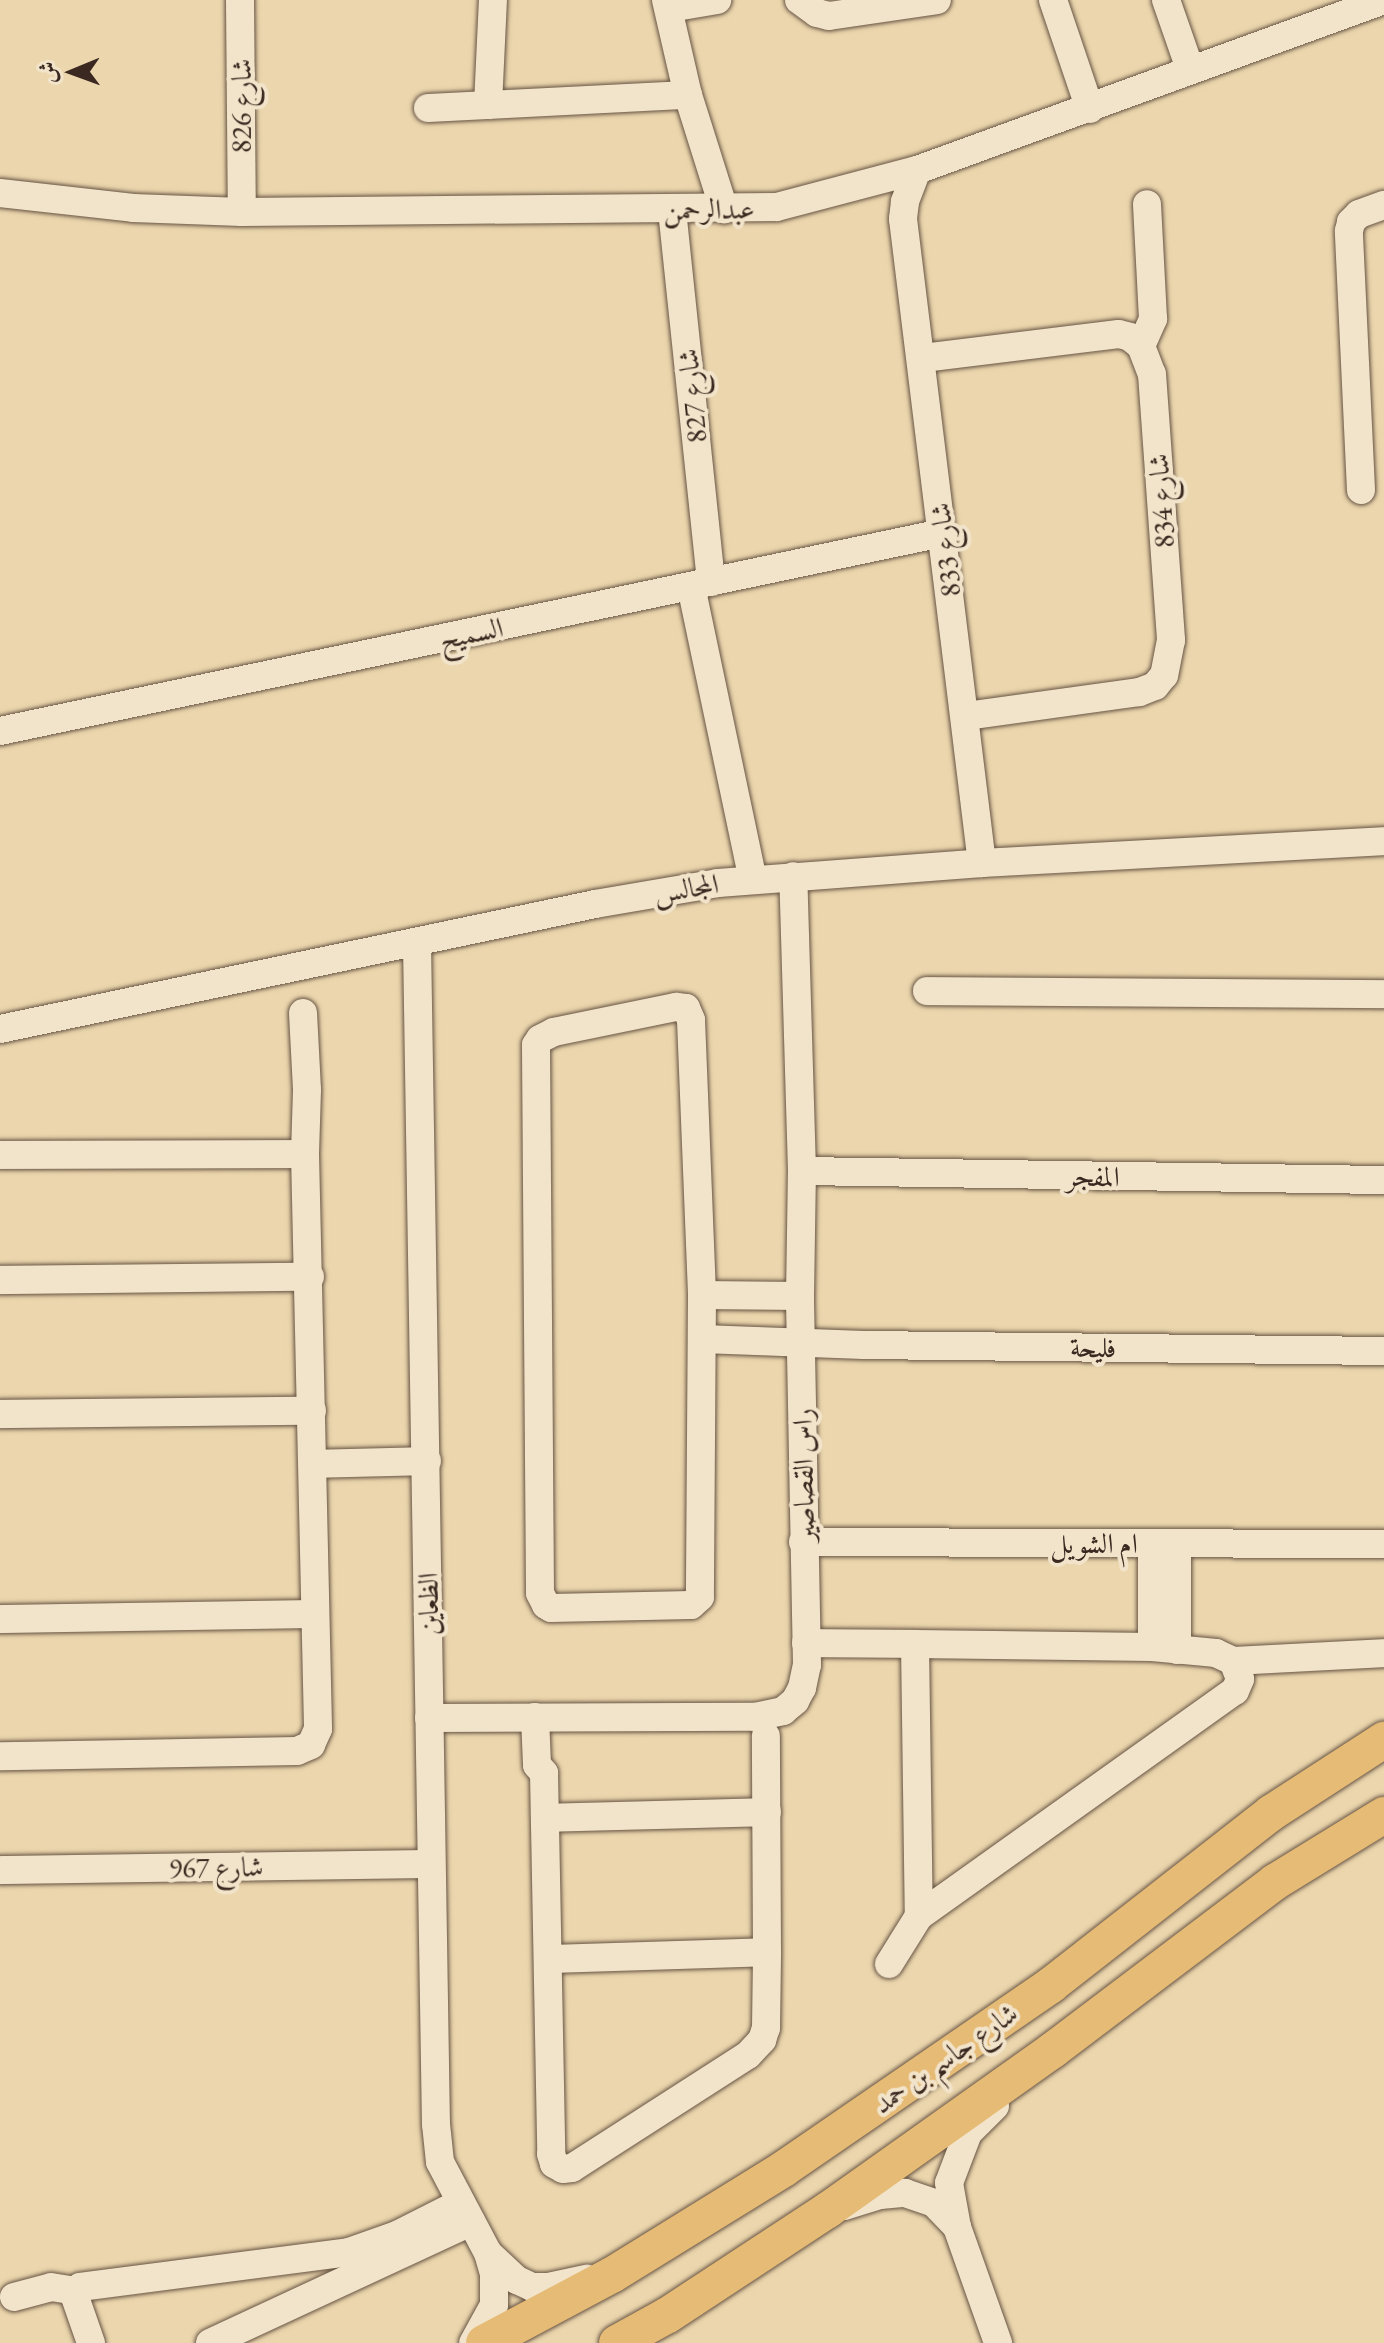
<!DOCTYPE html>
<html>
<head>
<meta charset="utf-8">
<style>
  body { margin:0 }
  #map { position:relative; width:1384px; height:2343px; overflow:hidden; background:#ebd6ad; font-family:"EB Garamond",Amiri,serif }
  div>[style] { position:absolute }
  .roads { filter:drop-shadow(0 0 2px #675444) drop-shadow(0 0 2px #675444) }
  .minor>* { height:28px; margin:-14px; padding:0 14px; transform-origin:14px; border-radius:14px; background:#f2e4ca }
  .major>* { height:36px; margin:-18px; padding:0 18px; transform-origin:18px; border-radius:18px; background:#e6bb76 }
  span { translate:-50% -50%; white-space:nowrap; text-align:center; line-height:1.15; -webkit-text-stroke:8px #f2e4ca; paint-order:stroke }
  .street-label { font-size:28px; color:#3b2921 }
  .north { position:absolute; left:32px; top:32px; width:80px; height:80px; -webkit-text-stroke:6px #f2e4ca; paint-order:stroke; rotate:269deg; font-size:22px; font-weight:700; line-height:32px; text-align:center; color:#3b2921 }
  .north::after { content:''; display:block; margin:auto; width:28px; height:36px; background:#3b2921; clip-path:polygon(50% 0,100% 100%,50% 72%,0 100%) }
</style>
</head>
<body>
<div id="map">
  <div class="roads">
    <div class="minor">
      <div style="left:240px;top:0;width:212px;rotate:89.5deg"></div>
      <div style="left:666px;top:0;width:98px;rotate:77deg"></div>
      <div style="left:688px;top:95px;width:120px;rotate:72.5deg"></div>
      <div style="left:799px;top:0;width:22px;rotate:36deg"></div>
      <div style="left:817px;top:13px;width:12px;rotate:14deg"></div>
      <div style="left:829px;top:16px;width:109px;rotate:-8.4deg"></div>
      <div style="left:1053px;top:0;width:115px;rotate:71.3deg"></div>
      <div style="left:1166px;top:0;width:73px;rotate:70.8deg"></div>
      <div style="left:670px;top:8px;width:48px;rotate:-9.7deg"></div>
      <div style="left:488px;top:105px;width:105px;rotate:-87.3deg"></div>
      <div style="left:428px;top:108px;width:260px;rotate:-2.9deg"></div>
      <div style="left:917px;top:170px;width:34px;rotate:111deg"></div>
      <div style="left:905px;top:202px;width:17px;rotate:97deg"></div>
      <div style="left:903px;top:219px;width:649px;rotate:83.01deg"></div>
      <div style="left:0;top:193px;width:134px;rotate:6.4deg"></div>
      <div style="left:133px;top:208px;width:109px;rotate:2.1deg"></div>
      <div style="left:242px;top:212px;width:535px;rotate:-0.54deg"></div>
      <div style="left:777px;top:207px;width:145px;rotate:-14.8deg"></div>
      <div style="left:917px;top:170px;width:496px;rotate:-20deg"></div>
      <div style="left:672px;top:210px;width:374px;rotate:84deg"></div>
      <div style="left:1141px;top:346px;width:30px;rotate:-66deg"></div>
      <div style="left:1153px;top:319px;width:115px;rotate:-93deg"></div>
      <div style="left:923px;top:358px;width:197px;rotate:-7deg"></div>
      <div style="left:1119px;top:334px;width:11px;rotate:15deg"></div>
      <div style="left:1130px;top:337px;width:14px;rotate:39deg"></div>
      <div style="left:1141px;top:346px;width:30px;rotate:69deg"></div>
      <div style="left:1152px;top:374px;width:267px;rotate:85.9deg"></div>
      <div style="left:1171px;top:640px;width:36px;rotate:101deg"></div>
      <div style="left:1164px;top:675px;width:14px;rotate:129deg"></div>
      <div style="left:1155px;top:686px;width:17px;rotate:159deg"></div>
      <div style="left:1139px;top:692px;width:176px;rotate:172.1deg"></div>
      <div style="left:1361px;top:490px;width:259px;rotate:-92.7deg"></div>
      <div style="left:1349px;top:231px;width:9px;rotate:-77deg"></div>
      <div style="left:1351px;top:222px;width:11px;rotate:-45deg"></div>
      <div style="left:1359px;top:214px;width:27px;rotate:-20deg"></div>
      <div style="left:691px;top:586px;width:299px;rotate:78.1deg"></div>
      <div style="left:0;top:731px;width:963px;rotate:-11.87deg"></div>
      <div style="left:417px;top:943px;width:1181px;rotate:89.08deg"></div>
      <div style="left:436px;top:2124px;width:38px;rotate:84deg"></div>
      <div style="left:440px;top:2162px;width:103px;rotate:62.2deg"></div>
      <div style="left:488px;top:2253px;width:22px;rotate:74deg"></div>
      <div style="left:494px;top:2274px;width:31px;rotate:90deg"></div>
      <div style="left:494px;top:2305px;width:43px;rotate:118.9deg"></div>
      <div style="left:927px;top:991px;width:457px;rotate:0.4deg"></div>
      <div style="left:676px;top:1007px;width:10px;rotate:6deg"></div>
      <div style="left:686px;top:1008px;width:13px;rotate:67deg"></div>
      <div style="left:691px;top:1020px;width:275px;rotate:87.7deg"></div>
      <div style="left:702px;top:1295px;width:302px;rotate:90.4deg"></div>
      <div style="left:700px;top:1597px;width:12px;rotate:138deg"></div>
      <div style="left:691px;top:1605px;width:140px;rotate:178.8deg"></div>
      <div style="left:551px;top:1608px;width:6px;rotate:-149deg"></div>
      <div style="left:546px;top:1605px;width:13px;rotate:-117deg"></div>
      <div style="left:540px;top:1593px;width:548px;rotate:-90.42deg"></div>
      <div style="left:536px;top:1045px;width:7px;rotate:-56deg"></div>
      <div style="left:540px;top:1039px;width:16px;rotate:-27deg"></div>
      <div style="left:554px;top:1032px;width:125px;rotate:-11.6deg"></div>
      <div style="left:303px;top:1013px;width:77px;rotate:87deg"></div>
      <div style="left:307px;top:1090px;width:64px;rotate:91.8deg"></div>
      <div style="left:0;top:1029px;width:608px;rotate:-11.86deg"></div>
      <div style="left:595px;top:904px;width:125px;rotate:-9.7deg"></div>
      <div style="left:718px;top:883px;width:265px;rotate:-4.3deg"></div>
      <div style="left:982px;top:863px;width:403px;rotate:-3.1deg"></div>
      <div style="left:0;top:1155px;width:305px;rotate:-0.2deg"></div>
      <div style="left:305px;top:1154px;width:575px;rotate:88.7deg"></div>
      <div style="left:318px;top:1729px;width:17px;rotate:114deg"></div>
      <div style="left:311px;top:1745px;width:15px;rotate:157deg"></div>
      <div style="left:297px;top:1751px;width:297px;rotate:179deg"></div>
      <div style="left:802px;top:1171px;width:582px;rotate:0.89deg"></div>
      <div style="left:0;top:1280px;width:310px;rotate:-0.6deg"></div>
      <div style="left:702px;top:1295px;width:98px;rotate:0.6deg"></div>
      <div style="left:702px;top:1339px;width:162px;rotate:2.1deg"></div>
      <div style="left:864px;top:1345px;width:520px;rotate:0.66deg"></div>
      <div style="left:0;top:1414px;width:312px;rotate:-0.6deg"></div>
      <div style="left:313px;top:1464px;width:114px;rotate:-1.5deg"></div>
      <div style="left:803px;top:1542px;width:581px;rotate:0.2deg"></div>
      <div style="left:1152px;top:1544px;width:103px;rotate:90deg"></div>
      <div style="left:0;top:1619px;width:314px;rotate:-0.9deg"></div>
      <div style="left:806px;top:1643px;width:109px;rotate:0.5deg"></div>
      <div style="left:1177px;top:1650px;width:106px;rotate:-90deg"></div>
      <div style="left:1233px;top:1661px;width:151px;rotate:-3deg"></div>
      <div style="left:535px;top:1717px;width:48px;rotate:87.6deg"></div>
      <div style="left:537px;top:1765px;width:11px;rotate:49deg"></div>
      <div style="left:544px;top:1773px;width:381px;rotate:88.9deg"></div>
      <div style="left:551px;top:2154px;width:10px;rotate:73deg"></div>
      <div style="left:554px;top:2164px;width:10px;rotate:29deg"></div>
      <div style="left:563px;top:2169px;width:9px;rotate:-6deg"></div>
      <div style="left:572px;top:2168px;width:209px;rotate:-32.7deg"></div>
      <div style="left:748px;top:2055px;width:21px;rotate:-47deg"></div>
      <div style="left:762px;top:2040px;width:13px;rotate:-72deg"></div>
      <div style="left:766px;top:2028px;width:76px;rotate:-89.2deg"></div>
      <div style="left:767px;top:1952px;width:216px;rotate:-90.3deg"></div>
      <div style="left:429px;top:1718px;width:326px;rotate:-0.2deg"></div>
      <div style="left:755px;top:1717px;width:29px;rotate:-12deg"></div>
      <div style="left:783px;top:1711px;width:16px;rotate:-40deg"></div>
      <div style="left:795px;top:1701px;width:15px;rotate:-62deg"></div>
      <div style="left:802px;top:1688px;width:24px;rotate:-78deg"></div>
      <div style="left:807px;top:1665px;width:369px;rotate:-91.1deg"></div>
      <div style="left:800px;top:1296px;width:125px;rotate:-89.1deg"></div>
      <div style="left:802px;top:1171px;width:295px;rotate:-91.7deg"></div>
      <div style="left:545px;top:1818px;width:222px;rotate:-1.5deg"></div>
      <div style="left:0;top:1870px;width:431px;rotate:-0.8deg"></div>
      <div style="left:549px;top:1959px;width:218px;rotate:-1.8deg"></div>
      <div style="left:889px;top:1964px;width:57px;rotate:-58deg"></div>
      <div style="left:919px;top:1916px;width:388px;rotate:-35.5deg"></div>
      <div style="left:1235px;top:1691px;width:13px;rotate:-67deg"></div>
      <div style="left:1240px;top:1679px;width:19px;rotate:-111deg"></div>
      <div style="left:1233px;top:1661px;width:19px;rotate:-155deg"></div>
      <div style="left:1216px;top:1653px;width:64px;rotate:-174.6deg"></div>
      <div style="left:1152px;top:1647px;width:237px;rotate:-179.3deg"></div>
      <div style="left:915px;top:1644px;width:272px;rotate:89.2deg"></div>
      <div style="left:995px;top:2106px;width:38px;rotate:135deg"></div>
      <div style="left:968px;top:2133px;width:53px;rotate:110.8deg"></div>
      <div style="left:949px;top:2183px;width:45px;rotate:79.7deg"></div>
      <div style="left:957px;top:2227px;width:123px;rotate:70.5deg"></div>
      <div style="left:844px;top:2206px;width:38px;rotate:-17deg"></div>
      <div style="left:880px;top:2195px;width:25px;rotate:-5deg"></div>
      <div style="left:905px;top:2193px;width:31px;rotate:19deg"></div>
      <div style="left:934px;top:2203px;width:33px;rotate:46deg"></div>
      <div style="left:489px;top:2254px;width:38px;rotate:43deg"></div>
      <div style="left:517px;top:2280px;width:17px;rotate:25deg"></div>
      <div style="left:532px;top:2287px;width:16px"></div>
      <div style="left:548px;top:2287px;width:40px;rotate:-12deg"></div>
      <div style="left:14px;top:2297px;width:38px;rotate:-15deg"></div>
      <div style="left:51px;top:2287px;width:24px;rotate:9deg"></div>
      <div style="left:91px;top:2343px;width:49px;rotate:-109.2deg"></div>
      <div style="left:75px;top:2297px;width:11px;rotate:-63deg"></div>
      <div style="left:80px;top:2287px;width:271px;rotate:-7.4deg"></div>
      <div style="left:349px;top:2252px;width:51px;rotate:-19.5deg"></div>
      <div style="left:397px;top:2235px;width:71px;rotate:-26.9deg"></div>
      <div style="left:210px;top:2343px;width:288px;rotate:-24.9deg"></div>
    </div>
    <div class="major">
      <div style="left:484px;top:2343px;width:145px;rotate:-28deg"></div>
      <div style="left:612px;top:2275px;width:203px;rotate:-31.7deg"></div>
      <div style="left:785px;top:2168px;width:323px;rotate:-34.5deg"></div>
      <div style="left:1051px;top:1985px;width:279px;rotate:-38deg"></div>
      <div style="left:1271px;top:1813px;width:135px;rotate:-32.9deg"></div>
      <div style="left:617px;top:2343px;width:58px;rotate:-28.8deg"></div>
      <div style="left:668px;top:2315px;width:191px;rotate:-33.3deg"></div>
      <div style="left:828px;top:2210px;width:276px;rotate:-35.4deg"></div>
      <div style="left:1053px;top:2050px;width:278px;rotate:-37.1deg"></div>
      <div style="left:1275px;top:1882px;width:128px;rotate:-31.6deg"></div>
    </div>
  </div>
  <div class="street-label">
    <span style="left:241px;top:106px;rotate:-90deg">شارع 826</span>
    <span style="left:709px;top:209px;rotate:-1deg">عبدالرحمن</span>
    <span style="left:692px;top:396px;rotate:-96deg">شارع 827</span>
    <span style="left:1161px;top:501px;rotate:-94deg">شارع 834</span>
    <span style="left:945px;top:550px;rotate:-97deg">شارع 833</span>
    <span style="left:471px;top:633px;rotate:-12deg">السميح</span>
    <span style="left:686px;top:888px;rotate:-9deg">المجالس</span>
    <span style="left:1093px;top:1176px;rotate:1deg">المفجر</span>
    <span style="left:1093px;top:1347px;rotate:1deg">فليحة</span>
    <span style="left:803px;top:1475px;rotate:-91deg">راس القصاصير</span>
    <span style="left:1094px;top:1543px">ام الشويل</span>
    <span style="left:428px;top:1604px;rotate:-91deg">الظعاين</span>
    <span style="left:216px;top:1867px;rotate:-1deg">شارع 967</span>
    <span style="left:945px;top:2058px;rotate:-35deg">شارع جاسم بن حمد</span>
  </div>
  <div class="north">ش</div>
</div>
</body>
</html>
